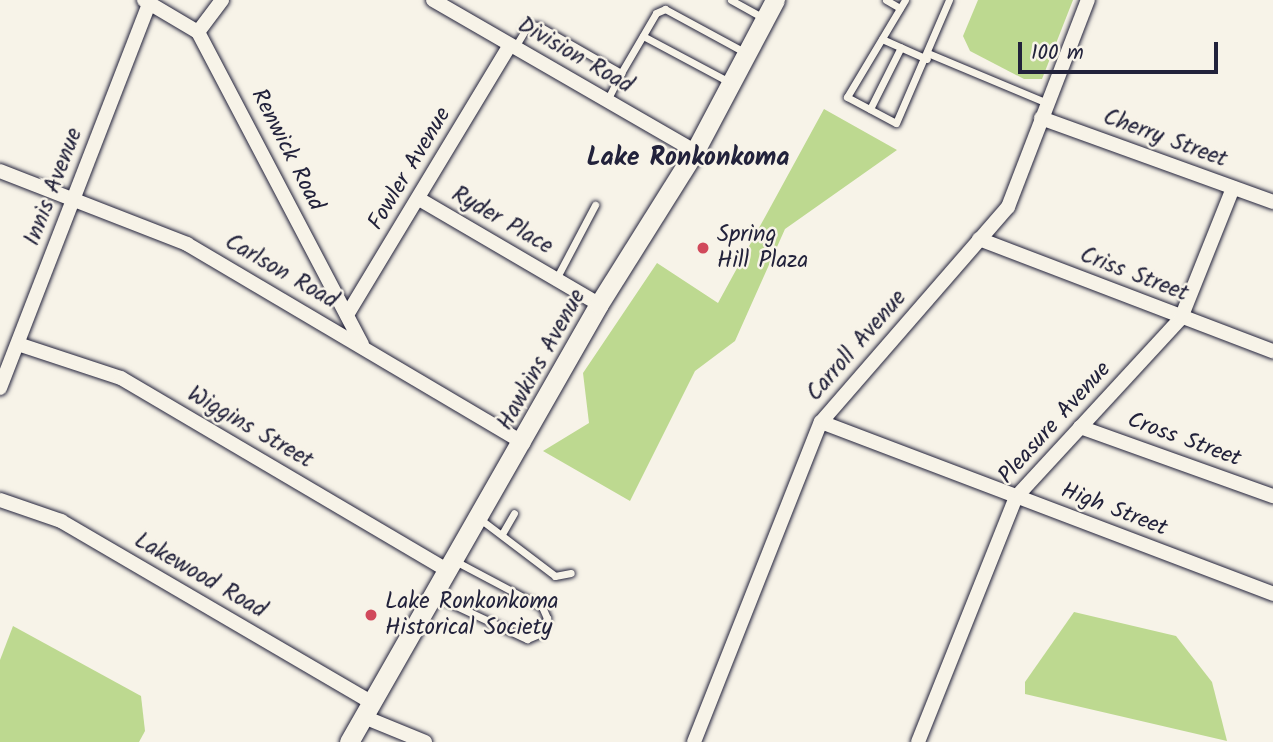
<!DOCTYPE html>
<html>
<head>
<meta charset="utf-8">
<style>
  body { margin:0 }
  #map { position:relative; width:1273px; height:742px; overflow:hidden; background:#f7f3e8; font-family:Kalam,sans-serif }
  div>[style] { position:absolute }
  .green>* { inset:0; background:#bdd990 }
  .roads { filter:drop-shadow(0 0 2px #22223b) drop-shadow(0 0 2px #22223b) }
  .lane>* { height:7px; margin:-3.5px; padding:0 3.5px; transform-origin:3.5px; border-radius:3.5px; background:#f7f3e8 }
  .street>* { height:14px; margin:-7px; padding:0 7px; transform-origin:7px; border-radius:7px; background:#f7f3e8 }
  .secondary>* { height:19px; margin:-9.5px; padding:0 9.5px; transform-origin:9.5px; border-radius:9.5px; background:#f7f3e8 }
  .dots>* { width:19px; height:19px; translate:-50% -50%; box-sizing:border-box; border:4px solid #f7f3e8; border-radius:50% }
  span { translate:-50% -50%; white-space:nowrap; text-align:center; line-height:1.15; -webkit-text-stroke:5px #f7f3e8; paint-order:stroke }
  .street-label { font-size:23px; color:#22223b }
  .poi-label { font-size:23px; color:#22223b }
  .left { translate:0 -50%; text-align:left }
  .quarter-label { font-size:26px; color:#22223b; font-weight:700 }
  .scale { position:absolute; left:1018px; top:42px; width:200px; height:32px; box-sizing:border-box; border:4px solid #22223b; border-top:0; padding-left:9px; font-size:21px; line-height:24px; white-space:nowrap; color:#22223b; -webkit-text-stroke:5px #f7f3e8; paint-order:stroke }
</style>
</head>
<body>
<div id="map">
  <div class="green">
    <div style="clip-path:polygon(978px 0,1073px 0,1042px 79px,1024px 79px,970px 51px,963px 36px)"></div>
    <div style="clip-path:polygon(824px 109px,897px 150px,785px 229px,735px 341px,695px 371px,630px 501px,543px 451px,589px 423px,583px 373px,657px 263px,718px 303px)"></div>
    <div style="clip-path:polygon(1074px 612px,1176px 636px,1212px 682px,1227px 741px,1025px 694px,1025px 682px)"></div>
    <div style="clip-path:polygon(13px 626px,141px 696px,145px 731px,139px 742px,0 742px,0 660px)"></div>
  </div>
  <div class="roads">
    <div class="lane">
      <div style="left:731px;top:0;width:38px;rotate:29deg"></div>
      <div style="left:886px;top:0;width:16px;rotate:30deg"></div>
      <div style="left:905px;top:0;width:113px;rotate:120.9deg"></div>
      <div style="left:847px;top:97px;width:55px;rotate:28deg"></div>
      <div style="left:896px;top:123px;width:134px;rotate:-66.7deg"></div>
      <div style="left:643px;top:36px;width:98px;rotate:28.1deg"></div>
      <div style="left:882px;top:39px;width:49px;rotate:24deg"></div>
      <div style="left:515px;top:47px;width:26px;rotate:-59deg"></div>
      <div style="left:528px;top:25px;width:11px;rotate:5deg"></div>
      <div style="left:539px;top:26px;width:95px;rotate:29.8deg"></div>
      <div style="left:621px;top:73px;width:30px;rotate:117deg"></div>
      <div style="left:930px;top:54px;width:127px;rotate:22.7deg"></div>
      <div style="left:621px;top:73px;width:69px;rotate:-59.7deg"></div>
      <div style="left:656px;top:13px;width:10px;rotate:-24deg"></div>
      <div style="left:665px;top:9px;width:92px;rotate:28.5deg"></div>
      <div style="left:870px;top:109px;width:69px;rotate:-63.4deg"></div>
      <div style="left:556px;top:279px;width:84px;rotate:-62.2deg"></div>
      <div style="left:480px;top:519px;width:94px;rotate:37.2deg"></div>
      <div style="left:555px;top:576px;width:16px;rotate:-11deg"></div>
      <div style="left:502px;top:534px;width:24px;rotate:-60deg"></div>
      <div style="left:435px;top:596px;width:102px;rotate:25.1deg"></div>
      <div style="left:527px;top:639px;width:13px;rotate:-23deg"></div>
      <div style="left:539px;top:634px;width:18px;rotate:-63deg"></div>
      <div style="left:547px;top:618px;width:12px;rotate:-114deg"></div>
      <div style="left:542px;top:607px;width:98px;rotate:-152.1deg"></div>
    </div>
    <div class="street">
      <div style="left:144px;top:0;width:63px;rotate:30.7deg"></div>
      <div style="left:198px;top:32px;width:353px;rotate:62.3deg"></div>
      <div style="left:433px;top:0;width:302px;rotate:30deg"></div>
      <div style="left:198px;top:32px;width:40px;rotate:-53deg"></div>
      <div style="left:1041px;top:118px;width:247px;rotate:19.9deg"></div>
      <div style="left:0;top:171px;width:201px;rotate:21.3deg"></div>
      <div style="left:187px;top:244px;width:391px;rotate:30.6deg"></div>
      <div style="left:419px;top:199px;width:208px;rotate:30.3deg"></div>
      <div style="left:979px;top:239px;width:315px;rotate:20.9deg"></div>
      <div style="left:347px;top:315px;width:315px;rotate:-58.9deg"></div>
      <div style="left:18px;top:344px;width:108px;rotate:18.3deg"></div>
      <div style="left:121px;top:378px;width:381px;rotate:30.5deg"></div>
      <div style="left:0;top:388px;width:413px;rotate:-68.8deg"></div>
      <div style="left:821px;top:422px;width:484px;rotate:20.8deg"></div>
      <div style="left:1080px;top:427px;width:205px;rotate:19.7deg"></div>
      <div style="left:0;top:500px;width:65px;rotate:19deg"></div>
      <div style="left:61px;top:521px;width:361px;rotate:30.3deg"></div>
      <div style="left:364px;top:717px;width:66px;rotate:22.3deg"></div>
      <div style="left:694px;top:742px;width:344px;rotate:-68.4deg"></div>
      <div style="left:821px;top:422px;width:285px;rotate:-49deg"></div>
      <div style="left:1008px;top:207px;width:222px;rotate:-68.9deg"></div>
      <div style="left:918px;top:742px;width:264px;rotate:-68.2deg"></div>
      <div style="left:1016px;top:497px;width:243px;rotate:-47.3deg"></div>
      <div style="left:1181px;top:318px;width:140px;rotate:-68.2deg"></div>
    </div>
    <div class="secondary">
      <div style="left:349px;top:742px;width:504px;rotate:-60.28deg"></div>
      <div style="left:599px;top:304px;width:181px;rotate:-57.9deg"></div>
      <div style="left:695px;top:151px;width:171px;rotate:-62.1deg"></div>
    </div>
  </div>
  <div class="dots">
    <div style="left:703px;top:248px;background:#d1495b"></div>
    <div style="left:371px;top:615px;background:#d1495b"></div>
  </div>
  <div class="street-label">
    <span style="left:575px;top:56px;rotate:30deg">Division Road</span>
    <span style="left:1165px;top:139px;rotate:20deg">Cherry Street</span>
    <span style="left:287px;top:150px;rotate:63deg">Renwick Road</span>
    <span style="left:410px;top:169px;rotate:-59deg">Fowler Avenue</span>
    <span style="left:54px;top:187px;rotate:-69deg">Innis Avenue</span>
    <span style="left:502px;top:221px;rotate:30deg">Ryder Place</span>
    <span style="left:281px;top:272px;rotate:30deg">Carlson Road</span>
    <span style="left:1134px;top:275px;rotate:21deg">Criss Street</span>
    <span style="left:857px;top:346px;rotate:-49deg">Carroll Avenue</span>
    <span style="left:542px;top:360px;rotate:-61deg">Hawkins Avenue</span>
    <span style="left:1055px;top:423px;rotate:-48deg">Pleasure Avenue</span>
    <span style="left:250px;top:428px;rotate:30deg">Wiggins Street</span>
    <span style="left:1184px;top:440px;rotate:20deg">Cross Street</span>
    <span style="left:1114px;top:510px;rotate:21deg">High Street</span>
    <span style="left:200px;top:576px;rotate:30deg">Lakewood Road</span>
  </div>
  <div class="poi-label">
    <span class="left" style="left:717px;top:248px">Spring<br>Hill Plaza</span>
    <span class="left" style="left:385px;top:615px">Lake Ronkonkoma<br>Historical Society</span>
  </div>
  <div class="quarter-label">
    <span style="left:688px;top:159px">Lake Ronkonkoma</span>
  </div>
  <div class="scale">100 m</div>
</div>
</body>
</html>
